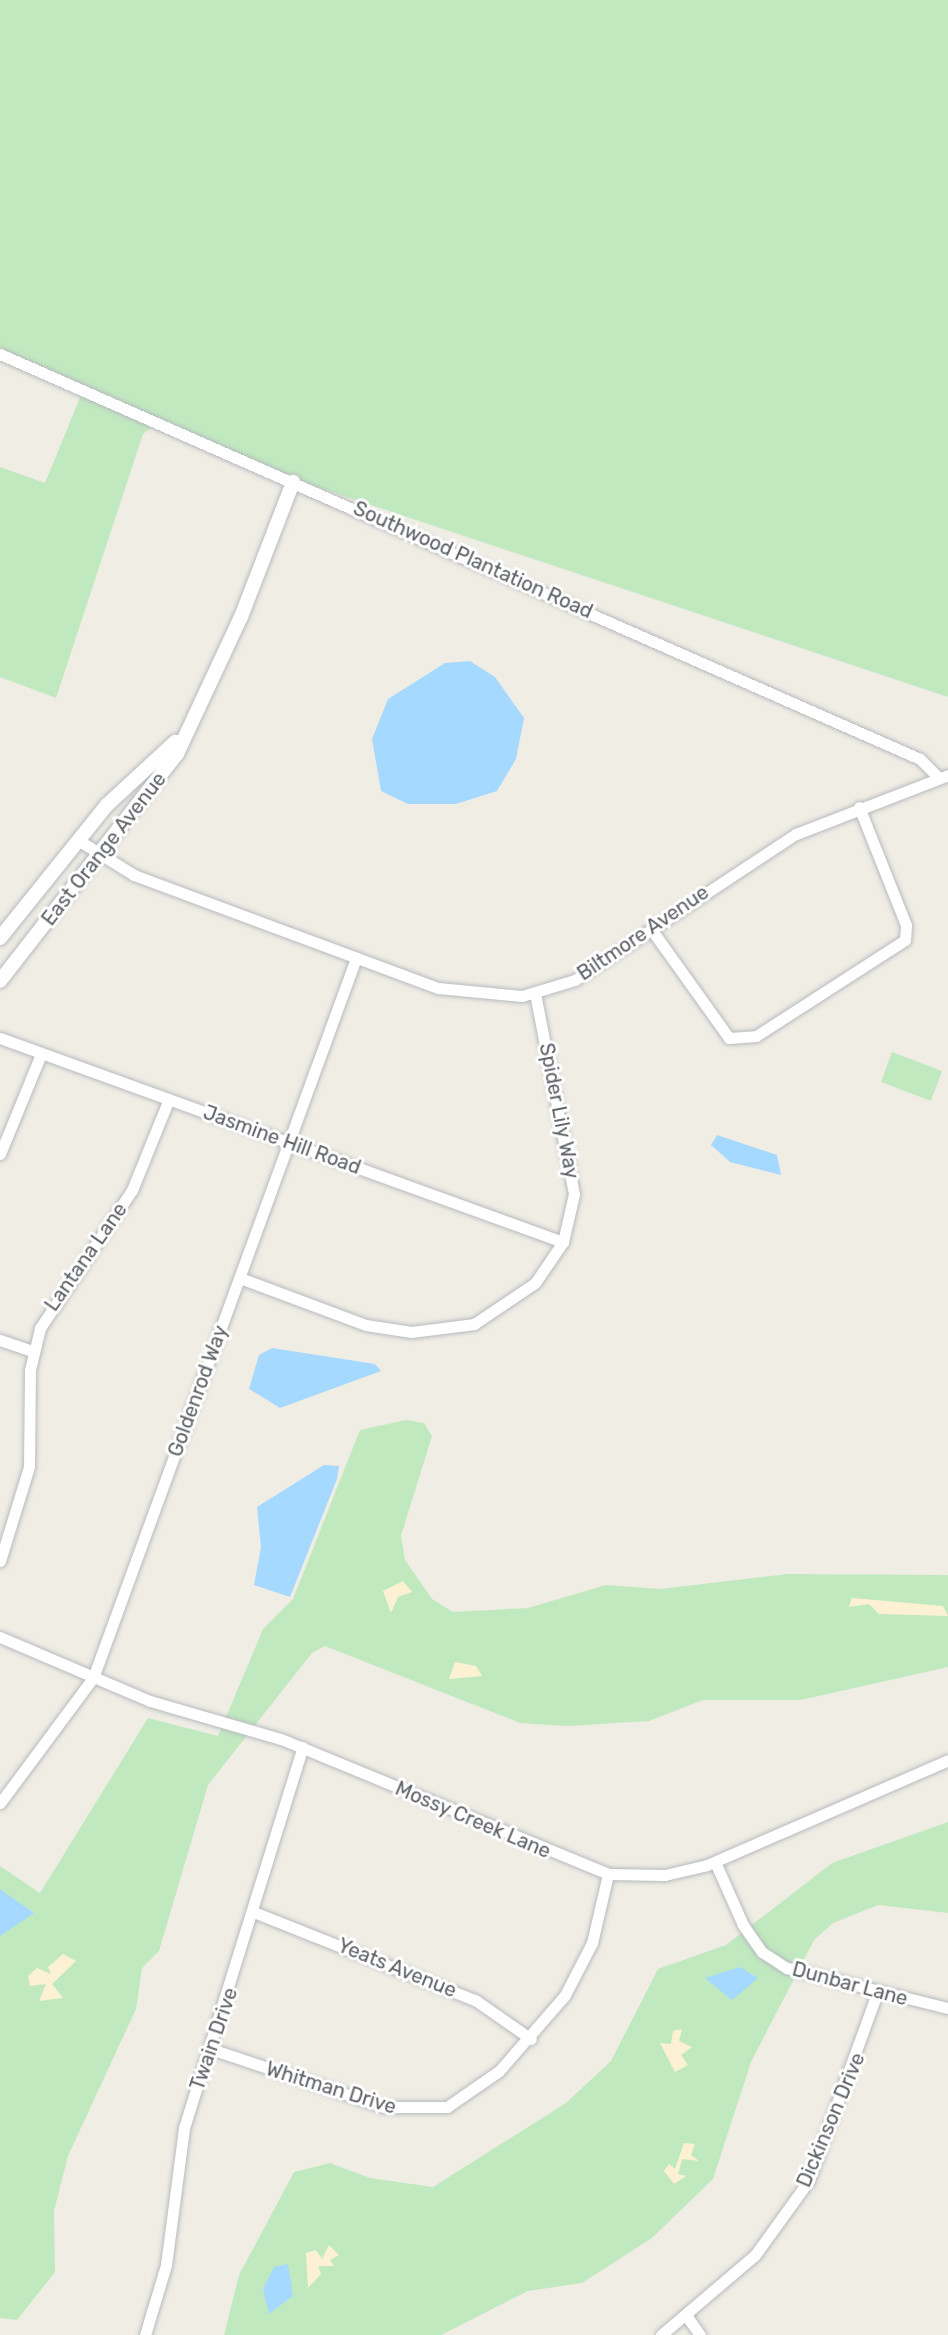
<!DOCTYPE html>
<html>
<head>
<meta charset="utf-8">
<style>
  body { margin:0 }
  #map { position:relative; width:948px; height:2335px; overflow:hidden; background:#f0ede5; font-family:Rubik,sans-serif }
  div>[style] { position:absolute }
  .green>* { inset:0; background:#c1e9c0 }
  .sand>* { inset:0; background:#fcf2d3 }
  .water>* { inset:0; background:#a6d9ff }
  .roads { filter:drop-shadow(0 0 2px #b7bbbf) drop-shadow(0 0 2px #b7bbbf) }
  .street>* { height:11px; margin:-5.5px; padding:0 5.5px; transform-origin:5.5px; border-radius:5.5px; background:#fff }
  .secondary>* { height:14px; margin:-7px; padding:0 7px; transform-origin:7px; border-radius:7px; background:#fff }
  span { translate:-50% -50%; white-space:nowrap; text-align:center; line-height:1.15; -webkit-text-stroke:6px #fff; paint-order:stroke }
  .street-label { font-size:20px; color:#5d6166 }
</style>
</head>
<body>
<div id="map">
  <div class="green">
    <div style="clip-path:polygon(0 0,948px 0,948px 697px,308px 484px,0 349px)"></div>
    <div style="clip-path:polygon(81px 395px,153px 426px,143px 434px,56px 698px,0 677px,0 467px,45px 483px)"></div>
    <div style="clip-path:polygon(892px 1052px,942px 1071px,931px 1101px,881px 1082px)"></div>
    <div style="clip-path:polygon(406px 1420px,424px 1423px,432px 1436px,401px 1536px,405px 1560px,432px 1599px,453px 1612px,528px 1608px,606px 1585px,660px 1589px,788px 1574px,948px 1575px,948px 1667px,801px 1700px,703px 1700px,649px 1721px,568px 1726px,520px 1723px,325px 1646px,312px 1653px,208px 1785px,159px 1951px,142px 1968px,136px 2009px,68px 2156px,54px 2211px,55px 2272px,17px 2320px,0 2318px,0 1866px,40px 1893px,148px 1718px,218px 1736px,263px 1629px,293px 1599px,360px 1430px)"></div>
    <div style="clip-path:polygon(948px 1822px,948px 1913px,878px 1905px,833px 1923px,814px 1940px,751px 2062px,713px 2179px,652px 2238px,582px 2283px,528px 2291px,441px 2335px,224px 2335px,239px 2275px,294px 2172px,330px 2163px,370px 2178px,433px 2187px,566px 2103px,611px 2061px,658px 1969px,726px 1945px,832px 1863px)"></div>
  </div>
  <div class="sand">
    <div style="clip-path:polygon(403px 1581px,412px 1592px,398px 1597px,391px 1613px,383px 1591px)"></div>
    <div style="clip-path:polygon(852px 1598px,943px 1606px,948px 1616px,879px 1614px,869px 1604px,849px 1607px)"></div>
    <div style="clip-path:polygon(455px 1662px,476px 1666px,482px 1676px,449px 1679px)"></div>
    <div style="clip-path:polygon(63px 1954px,76px 1961px,52px 1984px,63px 1998px,39px 2001px,46px 1984px,30px 1986px,28px 1976px,37px 1968px,51px 1974px,48px 1967px)"></div>
    <div style="clip-path:polygon(682px 2029px,679px 2041px,692px 2047px,681px 2055px,688px 2065px,675px 2072px,660px 2043px,671px 2044px,673px 2031px)"></div>
    <div style="clip-path:polygon(684px 2143px,695px 2144px,691px 2155px,699px 2161px,682px 2159px,678px 2174px,686px 2176px,674px 2184px,664px 2171px,669px 2164px,675px 2169px)"></div>
    <div style="clip-path:polygon(329px 2245px,339px 2255px,330px 2260px,334px 2266px,318px 2266px,321px 2274px,308px 2288px,306px 2253px,316px 2250px,322px 2259px)"></div>
  </div>
  <div class="water">
    <div style="clip-path:polygon(470px 661px,495px 677px,524px 718px,516px 759px,497px 791px,456px 804px,408px 804px,381px 791px,372px 739px,388px 699px,445px 663px)"></div>
    <div style="clip-path:polygon(717px 1135px,777px 1155px,781px 1175px,730px 1162px,711px 1145px)"></div>
    <div style="clip-path:polygon(272px 1348px,375px 1364px,381px 1371px,280px 1408px,249px 1389px,259px 1355px)"></div>
    <div style="clip-path:polygon(324px 1465px,339px 1466px,337px 1479px,290px 1597px,254px 1585px,261px 1547px,257px 1507px)"></div>
    <div style="clip-path:polygon(0 1889px,34px 1913px,0 1936px)"></div>
    <div style="clip-path:polygon(740px 1967px,758px 1978px,732px 2000px,705px 1978px)"></div>
    <div style="clip-path:polygon(288px 2264px,293px 2296px,269px 2314px,263px 2289px,274px 2267px)"></div>
  </div>
  <div class="roads">
    <div class="street">
      <div style="left:0;top:354px;width:1005px;rotate:23.76deg"></div>
      <div style="left:920px;top:759px;width:25px;rotate:45deg"></div>
      <div style="left:78px;top:840px;width:66px;rotate:32deg"></div>
      <div style="left:134px;top:875px;width:324px;rotate:20.4deg"></div>
      <div style="left:438px;top:988px;width:84px;rotate:5.4deg"></div>
      <div style="left:522px;top:996px;width:55px;rotate:-16.8deg"></div>
      <div style="left:575px;top:980px;width:265px;rotate:-33.5deg"></div>
      <div style="left:796px;top:834px;width:163px;rotate:-21.2deg"></div>
      <div style="left:651px;top:929px;width:134px;rotate:54.4deg"></div>
      <div style="left:729px;top:1038px;width:27px;rotate:-4deg"></div>
      <div style="left:756px;top:1036px;width:177px;rotate:-32.8deg"></div>
      <div style="left:905px;top:940px;width:15px;rotate:-86deg"></div>
      <div style="left:906px;top:925px;width:127px;rotate:-111.7deg"></div>
      <div style="left:0;top:1038px;width:599px;rotate:19.92deg"></div>
      <div style="left:0;top:1154px;width:108px;rotate:-67.7deg"></div>
      <div style="left:240px;top:1278px;width:134px;rotate:20.5deg"></div>
      <div style="left:366px;top:1325px;width:46px;rotate:8.8deg"></div>
      <div style="left:411px;top:1332px;width:64px;rotate:-7.2deg"></div>
      <div style="left:474px;top:1324px;width:73px;rotate:-33.9deg"></div>
      <div style="left:535px;top:1283px;width:50px;rotate:-55.7deg"></div>
      <div style="left:563px;top:1242px;width:49px;rotate:-77.1deg"></div>
      <div style="left:574px;top:1194px;width:204px;rotate:-101deg"></div>
      <div style="left:0;top:1340px;width:34px;rotate:19deg"></div>
      <div style="left:0;top:1561px;width:98px;rotate:-72.9deg"></div>
      <div style="left:29px;top:1467px;width:97px;rotate:-89.4deg"></div>
      <div style="left:30px;top:1370px;width:43px;rotate:-76.6deg"></div>
      <div style="left:40px;top:1328px;width:166px;rotate:-56.3deg"></div>
      <div style="left:132px;top:1190px;width:98px;rotate:-67.9deg"></div>
      <div style="left:0;top:1637px;width:163px;rotate:23.1deg"></div>
      <div style="left:150px;top:1701px;width:136px;rotate:16.2deg"></div>
      <div style="left:281px;top:1739px;width:354px;rotate:22.4deg"></div>
      <div style="left:608px;top:1874px;width:57px;rotate:1deg"></div>
      <div style="left:665px;top:1875px;width:43px;rotate:-13.4deg"></div>
      <div style="left:707px;top:1865px;width:263px;rotate:-23.5deg"></div>
      <div style="left:0;top:1803px;width:156px;rotate:-53.4deg"></div>
      <div style="left:93px;top:1678px;width:767px;rotate:-69.93deg"></div>
      <div style="left:715px;top:1862px;width:69px;rotate:66deg"></div>
      <div style="left:743px;top:1925px;width:33px;rotate:55deg"></div>
      <div style="left:762px;top:1952px;width:30px;rotate:33deg"></div>
      <div style="left:787px;top:1968px;width:166px;rotate:14deg"></div>
      <div style="left:256px;top:1913px;width:236px;rotate:21.7deg"></div>
      <div style="left:475px;top:2000px;width:68px;rotate:34.9deg"></div>
      <div style="left:211px;top:2049px;width:182px;rotate:18.5deg"></div>
      <div style="left:384px;top:2107px;width:63px"></div>
      <div style="left:447px;top:2107px;width:63px;rotate:-34.7deg"></div>
      <div style="left:499px;top:2071px;width:101px;rotate:-49deg"></div>
      <div style="left:565px;top:1995px;width:59px;rotate:-62.6deg"></div>
      <div style="left:592px;top:1943px;width:71px;rotate:-76.9deg"></div>
      <div style="left:688px;top:2318px;width:21px;rotate:55deg"></div>
      <div style="left:145px;top:2335px;width:73px;rotate:-73.3deg"></div>
      <div style="left:166px;top:2265px;width:138px;rotate:-82.5deg"></div>
      <div style="left:184px;top:2128px;width:399px;rotate:-72.7deg"></div>
      <div style="left:661px;top:2335px;width:123px;rotate:-40.4deg"></div>
      <div style="left:755px;top:2255px;width:92px;rotate:-54.2deg"></div>
      <div style="left:809px;top:2180px;width:199px;rotate:-70deg"></div>
    </div>
    <div class="secondary">
      <div style="left:0;top:938px;width:171px;rotate:-51.2deg"></div>
      <div style="left:107px;top:805px;width:93px;rotate:-42.8deg"></div>
      <div style="left:0;top:981px;width:288px;rotate:-52.1deg"></div>
      <div style="left:177px;top:754px;width:151px;rotate:-65deg"></div>
      <div style="left:241px;top:617px;width:145px;rotate:-68.9deg"></div>
    </div>
  </div>
  <div class="street-label">
    <span style="left:473px;top:560px;rotate:24deg">Southwood Plantation Road</span>
    <span style="left:104px;top:849px;rotate:-52deg">East Orange Avenue</span>
    <span style="left:643px;top:933px;rotate:-34deg">Biltmore Avenue</span>
    <span style="left:559px;top:1111px;rotate:79deg">Spider Lily Way</span>
    <span style="left:282px;top:1140px;rotate:20deg">Jasmine Hill Road</span>
    <span style="left:86px;top:1257px;rotate:-55deg">Lantana Lane</span>
    <span style="left:198px;top:1391px;rotate:-70deg">Goldenrod Way</span>
    <span style="left:473px;top:1820px;rotate:23deg">Mossy Creek Lane</span>
    <span style="left:397px;top:1968px;rotate:22deg">Yeats Avenue</span>
    <span style="left:850px;top:1984px;rotate:15deg">Dunbar Lane</span>
    <span style="left:214px;top:2039px;rotate:-71deg">Twain Drive</span>
    <span style="left:331px;top:2088px;rotate:17deg">Whitman Drive</span>
    <span style="left:831px;top:2120px;rotate:-67deg">Dickinson Drive</span>
  </div>
</div>
</body>
</html>
